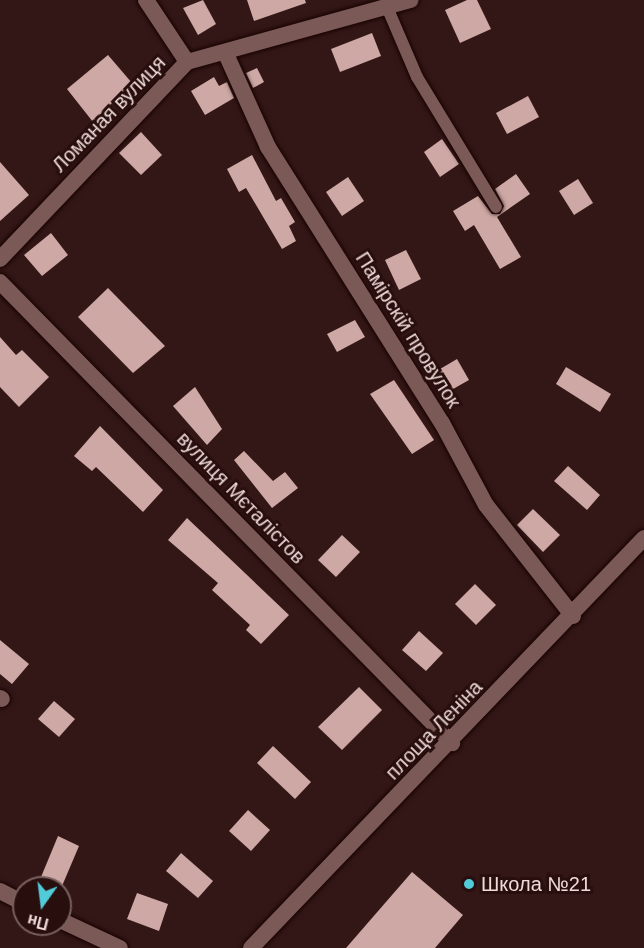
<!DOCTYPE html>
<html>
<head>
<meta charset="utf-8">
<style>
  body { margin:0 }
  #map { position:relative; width:644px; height:948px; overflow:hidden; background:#331716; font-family:Helvetica,sans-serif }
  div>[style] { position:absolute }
  .building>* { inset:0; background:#cda8a4 }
  .roads { filter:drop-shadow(0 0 2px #190303) drop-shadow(0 0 2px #190303) }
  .service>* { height:12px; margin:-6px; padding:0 6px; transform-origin:6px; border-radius:6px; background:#7a5956 }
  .minor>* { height:16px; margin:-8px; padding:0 8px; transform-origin:8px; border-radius:8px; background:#7a5956 }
  .dots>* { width:16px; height:16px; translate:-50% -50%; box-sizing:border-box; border:3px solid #280e0d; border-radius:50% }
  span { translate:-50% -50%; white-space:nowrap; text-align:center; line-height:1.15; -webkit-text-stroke:6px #280e0d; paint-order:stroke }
  .street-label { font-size:20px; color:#eedad8 }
  .poi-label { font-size:20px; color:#eedad8 }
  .left { translate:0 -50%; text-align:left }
  .north { position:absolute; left:12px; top:876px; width:60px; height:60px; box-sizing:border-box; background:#280e0d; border:2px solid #77605e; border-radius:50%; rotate:194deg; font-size:16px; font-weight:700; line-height:24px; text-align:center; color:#eedad8 }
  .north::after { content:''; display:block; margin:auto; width:21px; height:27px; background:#52cbd9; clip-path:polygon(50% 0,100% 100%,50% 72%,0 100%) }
</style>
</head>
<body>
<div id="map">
  <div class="building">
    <div style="clip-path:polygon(203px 0,216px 24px,198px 35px,183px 8px)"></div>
    <div style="clip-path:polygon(247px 0,305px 0,306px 3px,254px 21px)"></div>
    <div style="clip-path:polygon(467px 0,477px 0,491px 29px,460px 43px,445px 10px)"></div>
    <div style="clip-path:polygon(372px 33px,381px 56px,340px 72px,331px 49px)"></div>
    <div style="clip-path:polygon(108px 55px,132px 83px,93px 122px,67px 89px)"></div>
    <div style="clip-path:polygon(257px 68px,264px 82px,253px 88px,246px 73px)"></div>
    <div style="clip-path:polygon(214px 77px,219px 86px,227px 82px,234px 98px,205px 115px,191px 91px)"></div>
    <div style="clip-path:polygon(528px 96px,539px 117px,507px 134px,496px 113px)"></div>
    <div style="clip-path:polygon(141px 132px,162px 155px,141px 175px,119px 153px)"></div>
    <div style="clip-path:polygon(442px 139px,459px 164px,440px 177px,424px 152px)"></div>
    <div style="clip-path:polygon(252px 155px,276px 201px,281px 198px,295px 222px,289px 226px,296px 241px,282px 249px,246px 188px,239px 192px,227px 169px)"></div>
    <div style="clip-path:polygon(0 162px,29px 195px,0 221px)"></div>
    <div style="clip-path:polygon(516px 174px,530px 194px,497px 217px,521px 257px,500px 269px,474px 225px,465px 231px,453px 211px,478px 196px,492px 214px,500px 214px,504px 206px,495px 189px)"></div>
    <div style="clip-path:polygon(348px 177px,364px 201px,342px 216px,326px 192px)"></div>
    <div style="clip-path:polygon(578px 179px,593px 203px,574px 215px,559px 191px)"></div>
    <div style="clip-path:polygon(51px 233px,68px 255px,42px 276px,24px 255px)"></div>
    <div style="clip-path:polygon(406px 250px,421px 279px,399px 290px,385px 260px)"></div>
    <div style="clip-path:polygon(108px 288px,165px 346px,133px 373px,78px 317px)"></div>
    <div style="clip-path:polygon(355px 320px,365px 337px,337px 352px,327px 334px)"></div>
    <div style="clip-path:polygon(0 337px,16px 355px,22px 350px,49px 377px,19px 407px,0 387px)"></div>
    <div style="clip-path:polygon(457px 359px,469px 380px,446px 393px,435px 372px)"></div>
    <div style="clip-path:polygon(566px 367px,611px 394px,600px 412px,556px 384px)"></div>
    <div style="clip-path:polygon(394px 380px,434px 440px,412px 454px,370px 394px)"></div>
    <div style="clip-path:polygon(195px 387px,222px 429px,207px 445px,173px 406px)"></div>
    <div style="clip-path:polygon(100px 426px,163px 490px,143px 512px,96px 467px,92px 471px,74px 456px)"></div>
    <div style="clip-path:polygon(244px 451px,273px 481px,285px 472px,298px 488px,272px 508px,234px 460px)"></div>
    <div style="clip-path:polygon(568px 466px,600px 495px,587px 510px,554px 481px)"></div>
    <div style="clip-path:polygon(533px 509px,560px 535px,543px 552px,517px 525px)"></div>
    <div style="clip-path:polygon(187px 518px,289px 615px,261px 644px,246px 630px,250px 625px,212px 590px,218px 583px,168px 540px)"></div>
    <div style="clip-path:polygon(342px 535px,360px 552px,336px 577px,318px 560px)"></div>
    <div style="clip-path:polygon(475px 584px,496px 605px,476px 625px,455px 604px)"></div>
    <div style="clip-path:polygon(419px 631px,443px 653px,426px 671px,402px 650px)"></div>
    <div style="clip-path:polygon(0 640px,29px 664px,12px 684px,0 674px)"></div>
    <div style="clip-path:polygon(359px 687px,382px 710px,342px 750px,318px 727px)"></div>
    <div style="clip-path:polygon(54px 701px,75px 719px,59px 737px,38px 719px)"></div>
    <div style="clip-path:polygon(273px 746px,311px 782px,295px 799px,257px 763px)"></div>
    <div style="clip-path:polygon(248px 810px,270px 830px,251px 851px,229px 831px)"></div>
    <div style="clip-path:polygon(58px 836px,79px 846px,62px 886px,41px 877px)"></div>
    <div style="clip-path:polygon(181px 853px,213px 881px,198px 898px,166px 871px)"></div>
    <div style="clip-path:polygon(412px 872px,463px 915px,435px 948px,346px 948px)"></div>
    <div style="clip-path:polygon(137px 893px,168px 904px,159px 931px,127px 919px)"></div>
  </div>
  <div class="roads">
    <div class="service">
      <div style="left:387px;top:7px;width:76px;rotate:66.8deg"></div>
      <div style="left:417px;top:77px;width:152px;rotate:58.7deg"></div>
    </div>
    <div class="minor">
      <div style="left:146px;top:0;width:74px;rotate:56.5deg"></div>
      <div style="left:226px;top:54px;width:102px;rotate:65.7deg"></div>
      <div style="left:268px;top:147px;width:326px;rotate:57.8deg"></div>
      <div style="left:442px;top:423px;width:93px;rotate:61.8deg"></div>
      <div style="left:486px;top:505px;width:141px;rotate:51.9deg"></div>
      <div style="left:0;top:259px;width:272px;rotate:-46.5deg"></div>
      <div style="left:187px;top:62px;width:232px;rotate:-15.5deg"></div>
      <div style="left:0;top:282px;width:646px;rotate:45.56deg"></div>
      <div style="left:0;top:698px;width:2px;rotate:27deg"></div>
      <div style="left:0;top:891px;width:27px;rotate:27deg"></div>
      <div style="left:60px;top:920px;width:66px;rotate:25deg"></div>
      <div style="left:251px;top:948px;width:568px;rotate:-46.21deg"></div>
    </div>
  </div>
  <div class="dots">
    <div style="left:469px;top:884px;background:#52cbd9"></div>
  </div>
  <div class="street-label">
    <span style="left:109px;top:114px;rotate:-46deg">Ломаная вулиця</span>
    <span style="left:408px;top:330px;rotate:58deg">Памірскій провулок</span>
    <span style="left:241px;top:498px;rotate:46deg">вулиця Мєталістов</span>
    <span style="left:434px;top:730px;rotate:-46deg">площа Леніна</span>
  </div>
  <div class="poi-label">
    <span class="left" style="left:481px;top:884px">Школа №21</span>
  </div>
  <div class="north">Пн</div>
</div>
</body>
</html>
